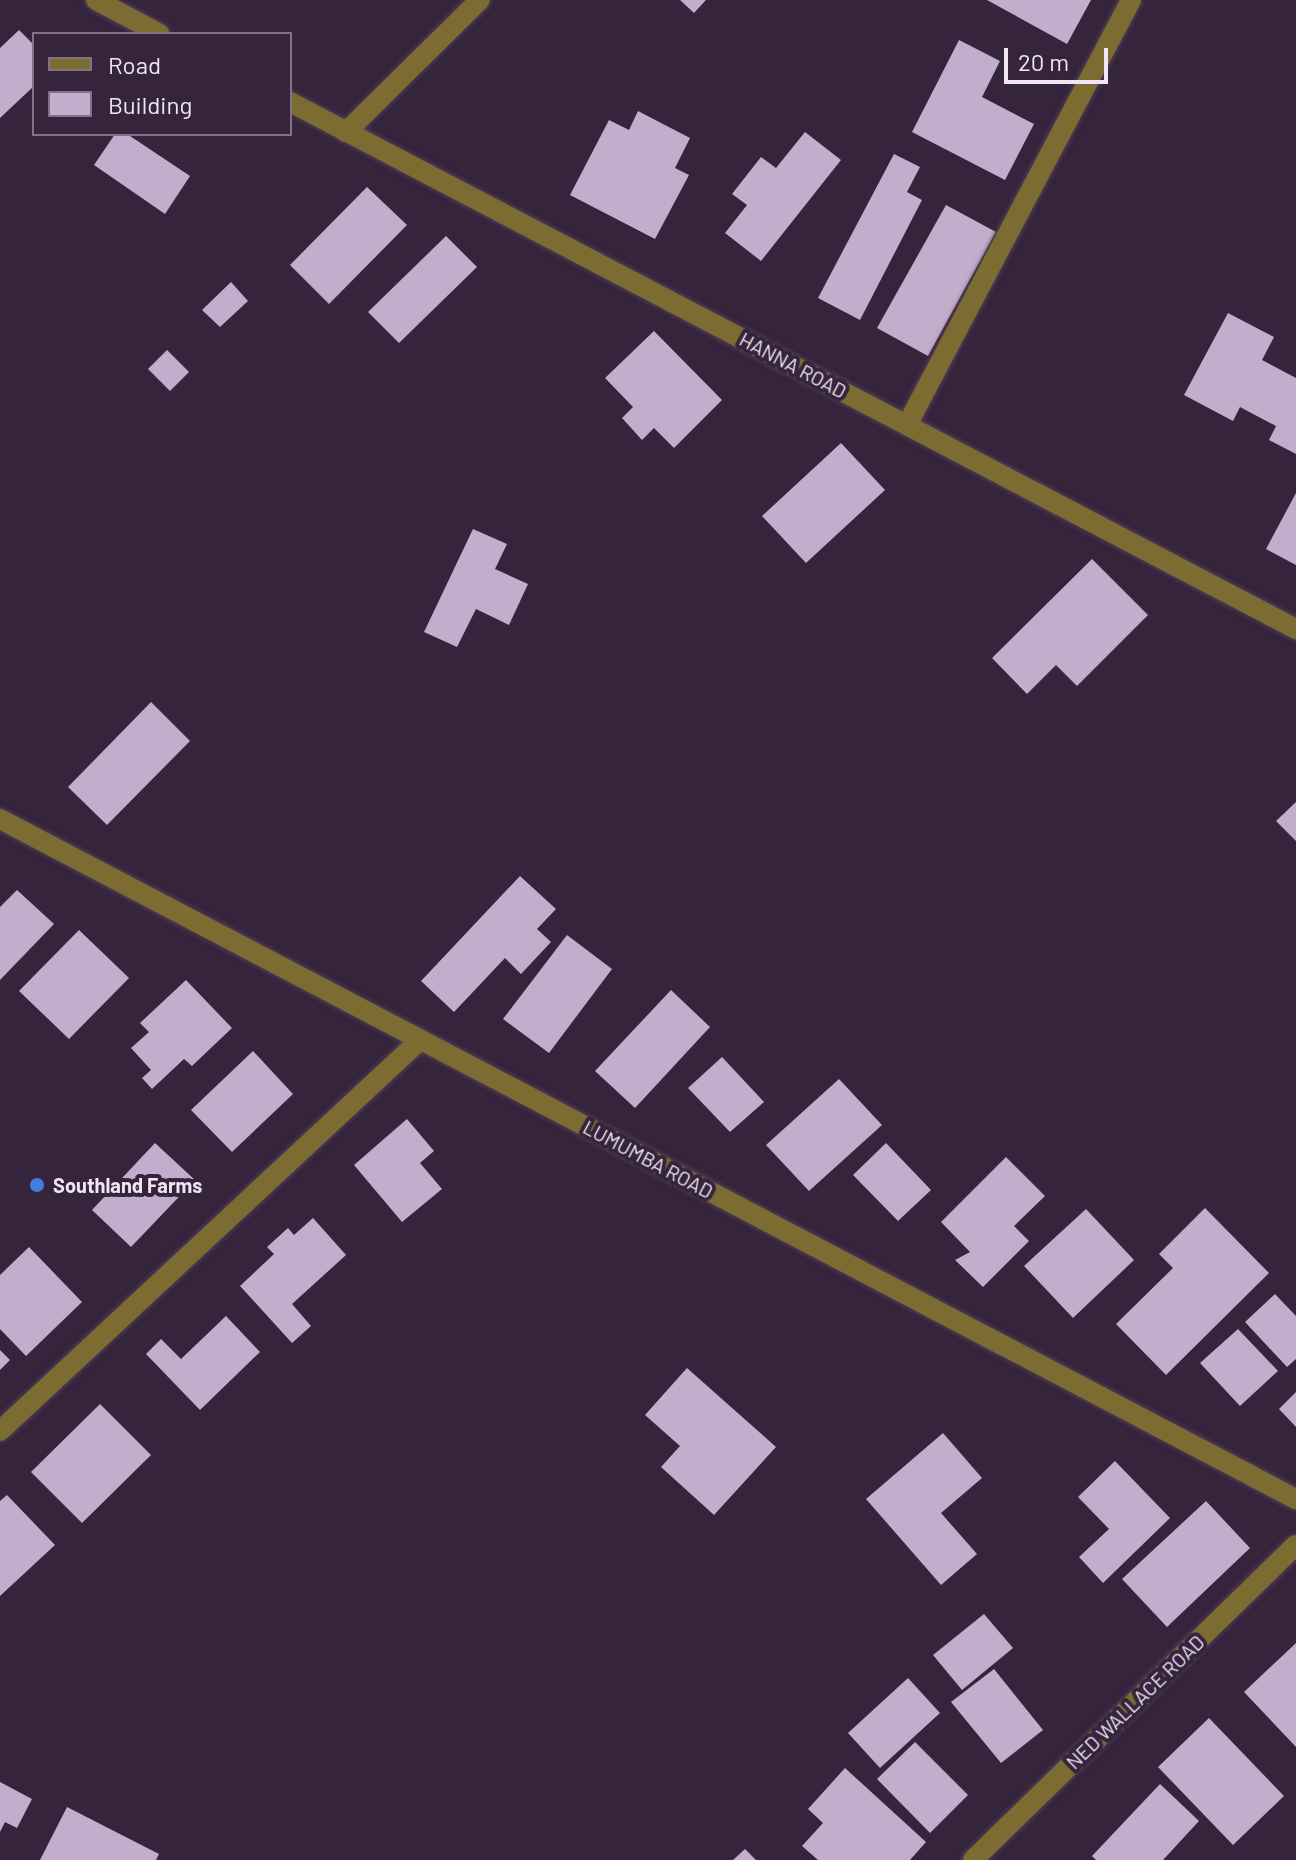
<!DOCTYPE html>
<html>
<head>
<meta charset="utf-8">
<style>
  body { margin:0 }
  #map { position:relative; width:1296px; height:1860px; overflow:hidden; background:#35243c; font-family:Barlow,sans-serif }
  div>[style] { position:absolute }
  .building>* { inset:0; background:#c3adcc }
  .roads { filter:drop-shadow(0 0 2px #4f3f56) drop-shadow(0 0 2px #4f3f56) }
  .minor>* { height:20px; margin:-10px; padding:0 10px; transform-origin:10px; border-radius:10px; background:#7d6c31 }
  .dots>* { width:22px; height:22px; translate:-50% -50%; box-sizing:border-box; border:4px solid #35243c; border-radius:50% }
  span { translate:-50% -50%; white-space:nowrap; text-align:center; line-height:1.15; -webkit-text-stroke:8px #35243c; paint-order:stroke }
  .street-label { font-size:20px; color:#f0e5f5 }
  .poi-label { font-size:20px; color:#f0e5f5; font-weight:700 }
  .left { translate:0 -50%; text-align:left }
  .legend { position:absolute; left:32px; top:32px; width:260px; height:104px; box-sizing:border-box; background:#35243c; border:2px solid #807186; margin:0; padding:10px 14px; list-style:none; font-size:24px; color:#f0e5f5 }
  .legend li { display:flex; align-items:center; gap:16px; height:40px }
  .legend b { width:40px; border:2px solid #807186 }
  .scale { position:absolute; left:1004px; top:48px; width:104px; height:36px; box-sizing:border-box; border:4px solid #f0e5f5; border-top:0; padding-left:10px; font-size:24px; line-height:28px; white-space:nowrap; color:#f0e5f5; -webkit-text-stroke:6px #35243c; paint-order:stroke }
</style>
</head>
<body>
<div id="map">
  <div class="building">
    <div style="clip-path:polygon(680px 0,706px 0,694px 13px)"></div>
    <div style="clip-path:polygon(987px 0,1091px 0,1067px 44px)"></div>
    <div style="clip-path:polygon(19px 30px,34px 45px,34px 86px,0 118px,0 48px)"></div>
    <div style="clip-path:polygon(959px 40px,1000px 61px,982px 97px,1034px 124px,1005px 180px,912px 132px)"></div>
    <div style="clip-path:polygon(638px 111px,690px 138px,675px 168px,689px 175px,655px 239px,570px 195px,609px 120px,629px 130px)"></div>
    <div style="clip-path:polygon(805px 132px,841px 160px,761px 261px,725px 233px,747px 205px,732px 194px,761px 157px,776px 168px)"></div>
    <div style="clip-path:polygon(115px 134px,127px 134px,190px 176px,165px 214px,94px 165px)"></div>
    <div style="clip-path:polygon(894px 154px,920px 167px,907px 192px,922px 200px,860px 320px,818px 298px)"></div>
    <div style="clip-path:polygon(367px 187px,407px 225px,329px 304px,290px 265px)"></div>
    <div style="clip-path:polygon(946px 205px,996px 232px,928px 356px,877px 328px)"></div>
    <div style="clip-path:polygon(446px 236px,477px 267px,399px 343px,368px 312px)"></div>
    <div style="clip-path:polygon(231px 282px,248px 301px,220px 327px,202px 310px)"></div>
    <div style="clip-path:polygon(1228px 313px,1274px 337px,1262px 360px,1296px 378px,1296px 454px,1269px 440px,1276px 426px,1240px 407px,1233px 421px,1184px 395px)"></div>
    <div style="clip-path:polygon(654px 331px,722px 400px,674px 448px,654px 428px,642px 440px,622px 418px,633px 407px,605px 378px)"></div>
    <div style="clip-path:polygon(167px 350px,189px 372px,170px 391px,148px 369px)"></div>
    <div style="clip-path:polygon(841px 443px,885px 490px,806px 563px,762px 516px)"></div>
    <div style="clip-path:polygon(1296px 493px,1296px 565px,1266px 549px)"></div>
    <div style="clip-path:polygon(473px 529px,507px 544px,495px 569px,528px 584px,509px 625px,476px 609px,457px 647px,424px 632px)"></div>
    <div style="clip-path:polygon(1092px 559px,1148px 615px,1077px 686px,1056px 665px,1027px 694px,992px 658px)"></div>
    <div style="clip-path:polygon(151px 702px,190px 741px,107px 825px,68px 787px)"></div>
    <div style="clip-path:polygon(1296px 802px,1296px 841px,1276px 821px)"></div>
    <div style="clip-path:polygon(520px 876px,556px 909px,537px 929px,551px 942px,521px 974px,505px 958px,454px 1012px,421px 981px)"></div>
    <div style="clip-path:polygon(17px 890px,54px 924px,0 980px,0 907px)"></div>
    <div style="clip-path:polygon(79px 930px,129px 978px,69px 1039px,19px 991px)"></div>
    <div style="clip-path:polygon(567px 935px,612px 969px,549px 1053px,503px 1019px)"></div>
    <div style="clip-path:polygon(186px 980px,232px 1028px,192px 1066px,184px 1059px,152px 1089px,142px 1078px,151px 1070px,131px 1048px,149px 1032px,140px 1023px)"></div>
    <div style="clip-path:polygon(671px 990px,710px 1027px,635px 1108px,595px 1071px)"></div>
    <div style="clip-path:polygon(253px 1051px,293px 1094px,232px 1152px,191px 1110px)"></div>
    <div style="clip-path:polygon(722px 1057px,764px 1102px,730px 1132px,688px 1088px)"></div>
    <div style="clip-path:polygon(839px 1079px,882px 1125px,809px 1191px,766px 1145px)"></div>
    <div style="clip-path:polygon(407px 1119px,434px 1151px,420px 1163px,442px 1189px,402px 1222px,354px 1165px)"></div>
    <div style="clip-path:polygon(155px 1143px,195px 1180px,131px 1247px,92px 1210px)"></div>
    <div style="clip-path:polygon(886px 1143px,931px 1190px,898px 1221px,853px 1175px)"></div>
    <div style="clip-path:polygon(1006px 1157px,1045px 1196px,1014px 1226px,1029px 1241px,983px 1287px,955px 1260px,970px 1252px,941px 1222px)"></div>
    <div style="clip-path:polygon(1205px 1208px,1269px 1273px,1166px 1375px,1116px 1324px,1173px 1268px,1159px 1254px)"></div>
    <div style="clip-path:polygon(1086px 1209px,1134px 1260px,1073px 1318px,1024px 1266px)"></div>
    <div style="clip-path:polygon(313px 1218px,346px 1255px,292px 1304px,311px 1326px,292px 1343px,240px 1286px,274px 1254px,267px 1247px,288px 1228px,294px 1235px)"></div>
    <div style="clip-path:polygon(29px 1247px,82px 1302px,26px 1356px,0 1329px,0 1275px)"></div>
    <div style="clip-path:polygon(1275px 1294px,1296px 1316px,1296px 1359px,1287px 1367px,1245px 1322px)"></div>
    <div style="clip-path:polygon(226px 1316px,260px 1352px,200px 1410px,146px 1354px,161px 1339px,181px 1359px)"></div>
    <div style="clip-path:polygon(1238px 1329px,1278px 1371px,1240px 1406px,1200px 1363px)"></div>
    <div style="clip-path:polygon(0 1350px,10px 1360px,0 1370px)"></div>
    <div style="clip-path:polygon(687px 1368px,776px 1447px,714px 1515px,661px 1467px,680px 1446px,645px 1415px)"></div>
    <div style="clip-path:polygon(1296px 1392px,1296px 1427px,1279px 1409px)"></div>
    <div style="clip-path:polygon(100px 1404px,151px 1455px,82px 1523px,31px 1472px)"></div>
    <div style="clip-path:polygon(943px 1433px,982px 1478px,941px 1513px,977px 1554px,941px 1585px,866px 1499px)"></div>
    <div style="clip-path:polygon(1115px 1461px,1170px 1518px,1103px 1583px,1079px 1557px,1109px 1529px,1078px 1497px)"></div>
    <div style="clip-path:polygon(7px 1495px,55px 1545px,0 1596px,0 1501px)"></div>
    <div style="clip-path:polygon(1206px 1501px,1250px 1548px,1167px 1627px,1122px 1579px)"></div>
    <div style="clip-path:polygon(984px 1614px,1013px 1648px,962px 1690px,933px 1655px)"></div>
    <div style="clip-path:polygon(1296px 1643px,1296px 1747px,1244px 1692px)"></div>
    <div style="clip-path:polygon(994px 1669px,1043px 1730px,1001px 1763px,951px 1702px)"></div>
    <div style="clip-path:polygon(908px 1678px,940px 1713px,880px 1768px,848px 1733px)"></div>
    <div style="clip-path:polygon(1209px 1718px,1284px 1796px,1233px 1845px,1158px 1767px)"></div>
    <div style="clip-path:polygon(915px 1742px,968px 1795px,930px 1833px,877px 1779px)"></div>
    <div style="clip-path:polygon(845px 1768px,926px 1842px,910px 1860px,818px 1860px,802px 1846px,823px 1823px,808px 1809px)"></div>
    <div style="clip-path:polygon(0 1782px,32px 1799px,17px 1828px,5px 1822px,0 1832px)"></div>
    <div style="clip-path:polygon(1160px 1784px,1199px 1821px,1163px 1860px,1096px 1860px,1092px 1856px)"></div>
    <div style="clip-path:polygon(67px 1807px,159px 1854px,156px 1860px,40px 1860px)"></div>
    <div style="clip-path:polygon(745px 1849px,756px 1860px,733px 1860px)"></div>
  </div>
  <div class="roads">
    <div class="minor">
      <div style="left:96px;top:0;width:72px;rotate:28deg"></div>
      <div style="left:290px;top:102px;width:1136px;rotate:27.65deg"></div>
      <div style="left:346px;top:132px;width:188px;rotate:-44.6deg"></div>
      <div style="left:907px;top:425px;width:480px;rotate:-62.2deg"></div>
      <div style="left:0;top:819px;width:1464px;rotate:27.69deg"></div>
      <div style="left:0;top:1431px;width:574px;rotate:-42.95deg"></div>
      <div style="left:973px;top:1860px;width:451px;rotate:-44.3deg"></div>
    </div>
  </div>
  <div class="dots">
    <div style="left:37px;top:1185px;background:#3f7fe0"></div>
  </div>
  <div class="street-label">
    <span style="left:793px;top:365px;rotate:28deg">HANNA ROAD</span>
    <span style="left:648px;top:1159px;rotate:28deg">LUMUMBA ROAD</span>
    <span style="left:1135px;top:1702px;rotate:-44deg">NED WALLACE ROAD</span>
  </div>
  <div class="poi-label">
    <span class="left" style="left:53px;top:1185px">Southland Farms</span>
  </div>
  <ul class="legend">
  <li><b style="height:10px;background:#7d6c31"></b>Road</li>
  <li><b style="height:22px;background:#c3adcc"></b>Building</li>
  </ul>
  <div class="scale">20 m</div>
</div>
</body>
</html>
